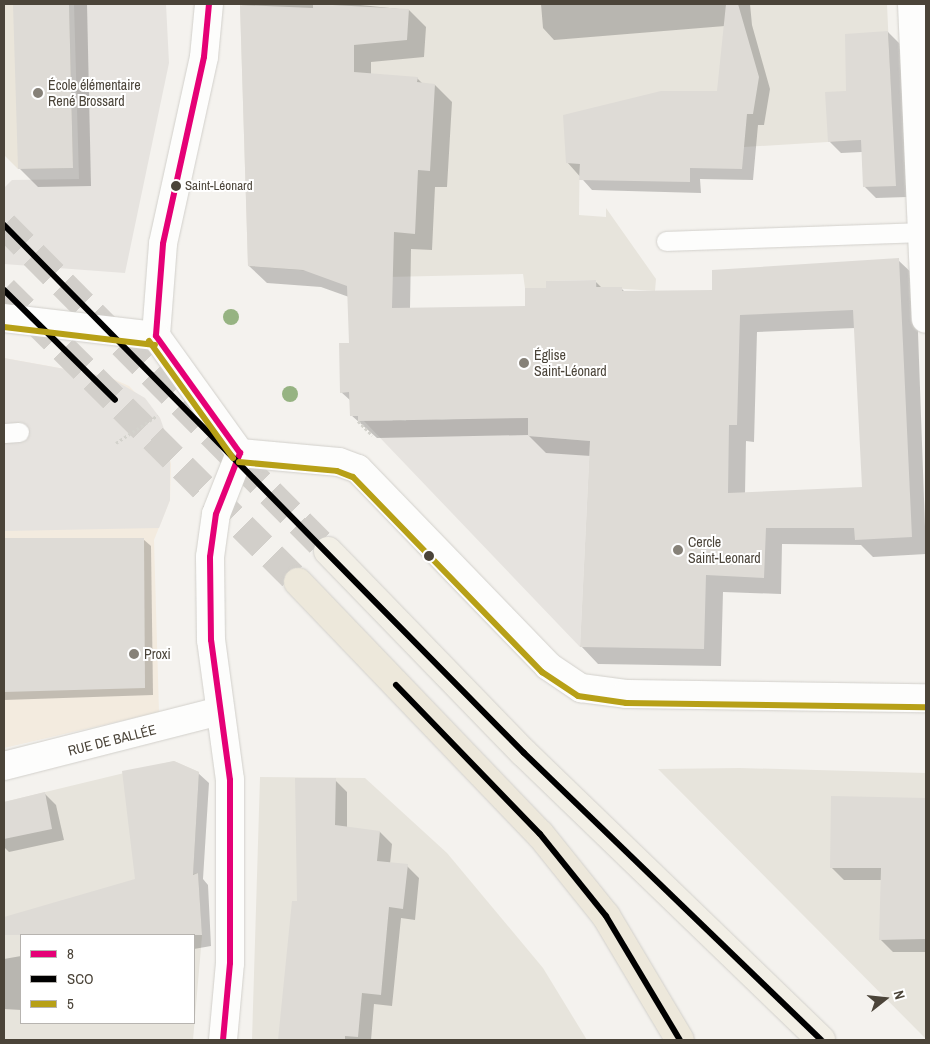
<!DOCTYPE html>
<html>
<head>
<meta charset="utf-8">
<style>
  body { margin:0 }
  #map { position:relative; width:930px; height:1044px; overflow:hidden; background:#f4f2ee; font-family:"Archivo Narrow",sans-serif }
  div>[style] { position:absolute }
  .residential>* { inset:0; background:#e7e4dc }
  .commercial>* { inset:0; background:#f3ebdf }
  .education>* { inset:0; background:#eae5da }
  .parking>* { inset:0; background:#e6e3df }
  .shadow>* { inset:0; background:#0003 }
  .building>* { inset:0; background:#dedbd6 }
  .primary-tunnel>* { height:28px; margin-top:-14px; transform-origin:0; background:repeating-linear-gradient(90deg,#d2cfca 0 28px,transparent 0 42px) }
  .motorway-tunnel>* { height:28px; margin-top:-14px; transform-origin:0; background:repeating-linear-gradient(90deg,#d2cfca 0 28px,transparent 0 42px) }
  .path>* { height:3px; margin-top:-1.5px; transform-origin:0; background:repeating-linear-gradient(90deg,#d3d2cc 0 2.5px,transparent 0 5px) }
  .roads { filter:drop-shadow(0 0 1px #d2d0cb) drop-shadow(0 0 1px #d2d0cb) }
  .service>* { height:19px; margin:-9.5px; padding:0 9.5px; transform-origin:9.5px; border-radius:9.5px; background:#fdfdfc }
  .minor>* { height:28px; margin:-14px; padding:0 14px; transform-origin:14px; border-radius:14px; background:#fdfdfc }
  .tertiary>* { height:28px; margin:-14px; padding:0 14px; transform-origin:14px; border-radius:14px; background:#fdfdfc }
  .primary>* { height:28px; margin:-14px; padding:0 14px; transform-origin:14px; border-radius:14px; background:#f2efe6 }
  .motorway>* { height:28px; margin:-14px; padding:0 14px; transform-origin:14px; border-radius:14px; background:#ede8db }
  .bus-1>* { height:6px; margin:-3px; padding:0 3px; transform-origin:3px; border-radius:3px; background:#e50076 }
  .bus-2>* { height:6px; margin:-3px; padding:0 3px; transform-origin:3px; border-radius:3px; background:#000 }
  .bus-3>* { height:6px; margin:-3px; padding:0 3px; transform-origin:3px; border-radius:3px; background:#b7a017 }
  .trees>* { width:16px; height:16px; margin:-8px; border-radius:50%; background:#96b382 }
  .dots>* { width:14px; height:14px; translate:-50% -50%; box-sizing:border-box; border:2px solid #fff; border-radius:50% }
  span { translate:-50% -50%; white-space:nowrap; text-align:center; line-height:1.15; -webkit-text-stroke:4px #fff; paint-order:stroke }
  .bus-label { font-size:13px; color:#4b4439 }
  .left { translate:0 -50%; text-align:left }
  .poi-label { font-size:14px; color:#4b4439 }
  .street-label { font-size:14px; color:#4b4439 }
  .frame { position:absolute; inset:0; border:5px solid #4b4439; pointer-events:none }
  .legend { position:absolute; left:20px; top:934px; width:175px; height:90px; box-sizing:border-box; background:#fff; border:1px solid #b7b4b0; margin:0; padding:6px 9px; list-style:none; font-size:15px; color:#4b4439 }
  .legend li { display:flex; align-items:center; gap:10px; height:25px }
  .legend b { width:25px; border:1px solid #b7b4b0 }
  .north { position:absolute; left:860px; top:974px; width:50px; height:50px; -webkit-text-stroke:4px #fff; paint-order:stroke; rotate:74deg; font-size:14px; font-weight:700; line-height:20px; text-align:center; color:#4b4439 }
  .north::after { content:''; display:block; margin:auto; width:18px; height:22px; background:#4b4439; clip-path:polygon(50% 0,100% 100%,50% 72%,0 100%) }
</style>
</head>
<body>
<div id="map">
  <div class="residential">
    <div style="clip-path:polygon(240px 4px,887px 4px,893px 138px,744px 147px,580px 143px,579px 215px,606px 217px,606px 208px,656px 279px,655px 291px,597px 287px,596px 280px,546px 281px,546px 288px,525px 288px,523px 274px,387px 277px,248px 266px)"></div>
    <div style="clip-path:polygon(evenodd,174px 761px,199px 772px,193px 874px,198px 873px,202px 936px,193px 1040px,4px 1040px,4px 802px,174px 761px,21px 935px,194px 935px,194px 1023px,21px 1023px,21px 935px)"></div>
    <div style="clip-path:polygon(740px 768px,926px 773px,926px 1039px,658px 769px)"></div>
    <div style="clip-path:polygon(260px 777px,365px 778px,447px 853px,543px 968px,587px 1040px,252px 1040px)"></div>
  </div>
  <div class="commercial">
    <div style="clip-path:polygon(4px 358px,109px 377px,129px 386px,160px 418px,171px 464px,170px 500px,154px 540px,159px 712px,4px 748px)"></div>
  </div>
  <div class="education">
    <div style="clip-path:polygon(4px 4px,69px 4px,73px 168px,18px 169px,4px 155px)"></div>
  </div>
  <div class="parking">
    <div style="clip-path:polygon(74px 4px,166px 4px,169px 63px,125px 273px,4px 264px,4px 188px,12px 180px,79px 179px)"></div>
    <div style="clip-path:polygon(4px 358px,109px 377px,145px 398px,160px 418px,170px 445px,170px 500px,159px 528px,4px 531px)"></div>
    <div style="clip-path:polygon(528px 412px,528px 436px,590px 441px,580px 647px,364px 421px,392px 421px,399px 415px,400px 420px,406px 421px,406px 414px,442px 420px)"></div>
  </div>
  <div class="shadow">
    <div style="clip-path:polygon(14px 4px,87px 4px,91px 186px,38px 187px,19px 168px)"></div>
    <div style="clip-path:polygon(evenodd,242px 4px,351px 4px,409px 10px,426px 27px,424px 57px,371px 62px,371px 74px,417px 78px,423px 84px,435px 85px,452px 102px,447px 187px,435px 187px,432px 250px,411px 249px,410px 309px,526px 307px,547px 289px,595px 281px,602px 288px,621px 288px,626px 293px,714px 291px,898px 260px,916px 277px,926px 554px,873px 557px,861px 545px,782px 544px,781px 594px,723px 592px,721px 666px,598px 664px,581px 646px,591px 456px,546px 453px,528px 435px,377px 438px,351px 415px,351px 401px,341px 392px,350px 344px,349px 297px,321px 287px,267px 283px,249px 266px,242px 4px,855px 328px,864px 489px,745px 494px,746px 441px,754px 442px,757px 332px,855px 328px)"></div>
    <div style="clip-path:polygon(541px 4px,750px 4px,752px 25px,770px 89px,764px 125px,758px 125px,753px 180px,700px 179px,701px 193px,592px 190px,567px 162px,718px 93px,725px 26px,554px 40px,543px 28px)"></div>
    <div style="clip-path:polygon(888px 32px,900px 44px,907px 197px,876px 198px,864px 186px,862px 152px,841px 153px,829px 141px,848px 92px)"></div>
    <div style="clip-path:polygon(143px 539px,151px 546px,153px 695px,4px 700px,4px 540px)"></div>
    <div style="clip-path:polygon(198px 773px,209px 783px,203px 879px,208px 885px,211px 946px,194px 949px,194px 935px,27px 935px,27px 912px,137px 880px)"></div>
    <div style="clip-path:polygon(335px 780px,347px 792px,347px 828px,380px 832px,392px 844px,390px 864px,407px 866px,419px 878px,415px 920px,401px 918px,392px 1006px,374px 1004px,371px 1040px,280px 1040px,293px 902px,298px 902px)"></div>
    <div style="clip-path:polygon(44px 793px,56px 805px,64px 840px,9px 852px,4px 847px,4px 803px)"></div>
    <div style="clip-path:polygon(833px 797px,926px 799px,926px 952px,893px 952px,880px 939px,882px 880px,844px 880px,831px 867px)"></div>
    <div style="clip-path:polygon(21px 956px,21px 1010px,4px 1009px,4px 959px)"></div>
  </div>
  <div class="building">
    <div style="clip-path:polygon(13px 4px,69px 4px,73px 168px,18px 169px)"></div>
    <div style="clip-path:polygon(evenodd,313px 4px,409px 9px,407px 40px,354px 45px,354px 72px,418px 77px,417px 82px,435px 84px,430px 171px,418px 170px,415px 234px,394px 232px,392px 308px,525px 306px,525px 288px,546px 288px,546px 281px,596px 280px,596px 287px,622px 287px,622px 291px,712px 290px,712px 270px,899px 258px,912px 537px,855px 540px,854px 528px,766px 528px,764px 578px,706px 575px,704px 649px,580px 647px,590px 441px,528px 436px,528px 418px,358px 421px,358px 416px,350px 416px,349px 392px,340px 393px,339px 343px,349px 343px,347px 286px,303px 270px,248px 266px,240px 5px,313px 8px,313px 4px,853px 310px,862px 487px,728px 493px,729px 425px,737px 425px,740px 315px,853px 310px)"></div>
    <div style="clip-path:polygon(726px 4px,738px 4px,759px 77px,753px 114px,747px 114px,742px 169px,690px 168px,690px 182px,579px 180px,580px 164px,566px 163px,563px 115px,661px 91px,717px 91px)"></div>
    <div style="clip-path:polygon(888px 31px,896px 186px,863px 187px,861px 140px,828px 142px,825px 92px,846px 91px,845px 34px)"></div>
    <div style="clip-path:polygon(4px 538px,144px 538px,145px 688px,4px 692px)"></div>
    <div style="clip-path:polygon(174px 761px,199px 772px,193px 875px,198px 873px,202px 935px,4px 935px,4px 917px,135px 879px,122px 771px)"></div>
    <div style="clip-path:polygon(295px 778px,336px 778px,335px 825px,380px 831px,377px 861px,408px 864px,403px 909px,389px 907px,381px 995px,362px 993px,358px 1037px,345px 1036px,345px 1040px,278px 1040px,292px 901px,297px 901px)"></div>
    <div style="clip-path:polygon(45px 792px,52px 829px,4px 839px,4px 802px)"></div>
    <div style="clip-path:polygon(831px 796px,926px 798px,925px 939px,879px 940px,881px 868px,830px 868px)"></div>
  </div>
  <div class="primary-tunnel">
    <div style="left:4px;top:225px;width:460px;rotate:45.2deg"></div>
  </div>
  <div class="motorway-tunnel">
    <div style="left:4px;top:290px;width:414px;rotate:44.8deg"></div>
  </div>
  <div class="path">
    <div style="left:358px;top:421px;width:20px;rotate:45deg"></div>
    <div style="left:116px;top:443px;width:50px;rotate:-33.7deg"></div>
  </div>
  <div class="roads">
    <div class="service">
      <div style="left:666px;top:241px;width:256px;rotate:-2deg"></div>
      <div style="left:4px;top:433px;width:15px;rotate:-4deg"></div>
    </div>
    <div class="minor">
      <div style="left:4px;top:766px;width:222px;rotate:-14.3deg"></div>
    </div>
    <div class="tertiary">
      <div style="left:209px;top:4px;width:53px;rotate:95.4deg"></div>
      <div style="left:204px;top:57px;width:191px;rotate:102.4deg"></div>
      <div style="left:163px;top:244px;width:92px;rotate:94.4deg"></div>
      <div style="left:156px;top:336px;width:144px;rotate:54.3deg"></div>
      <div style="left:912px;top:4px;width:315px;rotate:87.5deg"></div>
      <div style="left:4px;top:318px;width:153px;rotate:6.8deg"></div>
      <div style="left:240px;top:453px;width:99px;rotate:5.2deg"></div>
      <div style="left:339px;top:462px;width:20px;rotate:20deg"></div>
      <div style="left:358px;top:469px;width:274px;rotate:46deg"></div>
      <div style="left:548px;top:666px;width:40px;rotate:34deg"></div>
      <div style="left:581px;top:688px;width:45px;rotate:7.6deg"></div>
      <div style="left:626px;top:694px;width:300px;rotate:0.8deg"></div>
      <div style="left:223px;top:1040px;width:77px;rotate:-84.8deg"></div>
      <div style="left:230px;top:963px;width:183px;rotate:-90deg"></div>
      <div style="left:230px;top:780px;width:141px;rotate:-97.7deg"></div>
      <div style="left:211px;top:640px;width:83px;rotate:-90.7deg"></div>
      <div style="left:210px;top:557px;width:43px;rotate:-82.1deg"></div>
      <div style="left:216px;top:514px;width:66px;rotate:-68.5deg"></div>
    </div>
    <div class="primary">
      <div style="left:328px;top:551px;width:281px;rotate:45.9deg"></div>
      <div style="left:524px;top:753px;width:413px;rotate:44deg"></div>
    </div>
    <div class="motorway">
      <div style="left:298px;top:582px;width:349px;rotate:46.2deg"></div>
      <div style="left:540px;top:834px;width:105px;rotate:51.2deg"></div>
      <div style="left:606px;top:916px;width:144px;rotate:59.2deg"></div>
    </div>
  </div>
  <div class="bus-1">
    <div style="left:209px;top:4px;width:53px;rotate:95.4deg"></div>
    <div style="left:204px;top:57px;width:191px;rotate:102.4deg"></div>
    <div style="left:163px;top:244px;width:92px;rotate:94.4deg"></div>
    <div style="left:156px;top:336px;width:144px;rotate:54.3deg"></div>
    <div style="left:223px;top:1040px;width:77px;rotate:-84.8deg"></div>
    <div style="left:230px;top:963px;width:183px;rotate:-90deg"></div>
    <div style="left:230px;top:780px;width:141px;rotate:-97.7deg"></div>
    <div style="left:211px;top:640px;width:83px;rotate:-90.7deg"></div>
    <div style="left:210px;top:557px;width:43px;rotate:-82.1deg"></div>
    <div style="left:216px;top:514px;width:66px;rotate:-68.5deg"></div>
  </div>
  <div class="bus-2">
    <div style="left:4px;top:225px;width:741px;rotate:45.44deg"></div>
    <div style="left:524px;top:753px;width:413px;rotate:44deg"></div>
    <div style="left:4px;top:290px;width:156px;rotate:44.7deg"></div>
    <div style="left:396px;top:685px;width:207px;rotate:46deg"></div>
    <div style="left:540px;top:834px;width:105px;rotate:51.2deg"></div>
    <div style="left:606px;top:916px;width:144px;rotate:59.2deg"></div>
  </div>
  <div class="bus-3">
    <div style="left:4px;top:327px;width:152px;rotate:6.8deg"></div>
    <div style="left:149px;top:341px;width:144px;rotate:54.3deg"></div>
    <div style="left:239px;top:462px;width:98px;rotate:5.2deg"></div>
    <div style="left:337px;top:471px;width:17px;rotate:21deg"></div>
    <div style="left:353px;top:477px;width:272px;rotate:45.9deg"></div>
    <div style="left:542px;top:672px;width:43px;rotate:33.7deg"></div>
    <div style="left:578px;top:696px;width:49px;rotate:8.3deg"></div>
    <div style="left:626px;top:703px;width:300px;rotate:0.8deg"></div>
  </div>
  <div class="trees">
    <div style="left:231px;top:317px"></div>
    <div style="left:290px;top:394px"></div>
  </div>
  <div class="dots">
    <div style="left:38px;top:93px;background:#868178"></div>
    <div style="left:176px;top:186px;background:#4b4439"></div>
    <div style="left:524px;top:363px;background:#868178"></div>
    <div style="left:678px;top:550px;background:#868178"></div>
    <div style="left:429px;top:556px;background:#4b4439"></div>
    <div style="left:134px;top:654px;background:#868178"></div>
  </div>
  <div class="bus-label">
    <span class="left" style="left:185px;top:186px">Saint-Léonard</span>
  </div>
  <div class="poi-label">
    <span class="left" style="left:48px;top:93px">École élémentaire<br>René Brossard</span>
    <span class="left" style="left:534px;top:363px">Église<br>Saint-Léonard</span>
    <span class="left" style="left:688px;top:550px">Cercle<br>Saint-Leonard</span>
    <span class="left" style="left:144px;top:654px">Proxi</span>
  </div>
  <div class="street-label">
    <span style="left:112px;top:740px;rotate:-14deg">RUE DE BALLÉE</span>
  </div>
  <div class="frame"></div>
  <ul class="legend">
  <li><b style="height:6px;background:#e50076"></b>8</li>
  <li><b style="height:6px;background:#000"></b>SCO</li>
  <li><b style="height:6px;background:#b7a017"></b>5</li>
  </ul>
  <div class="north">N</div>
</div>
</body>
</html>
